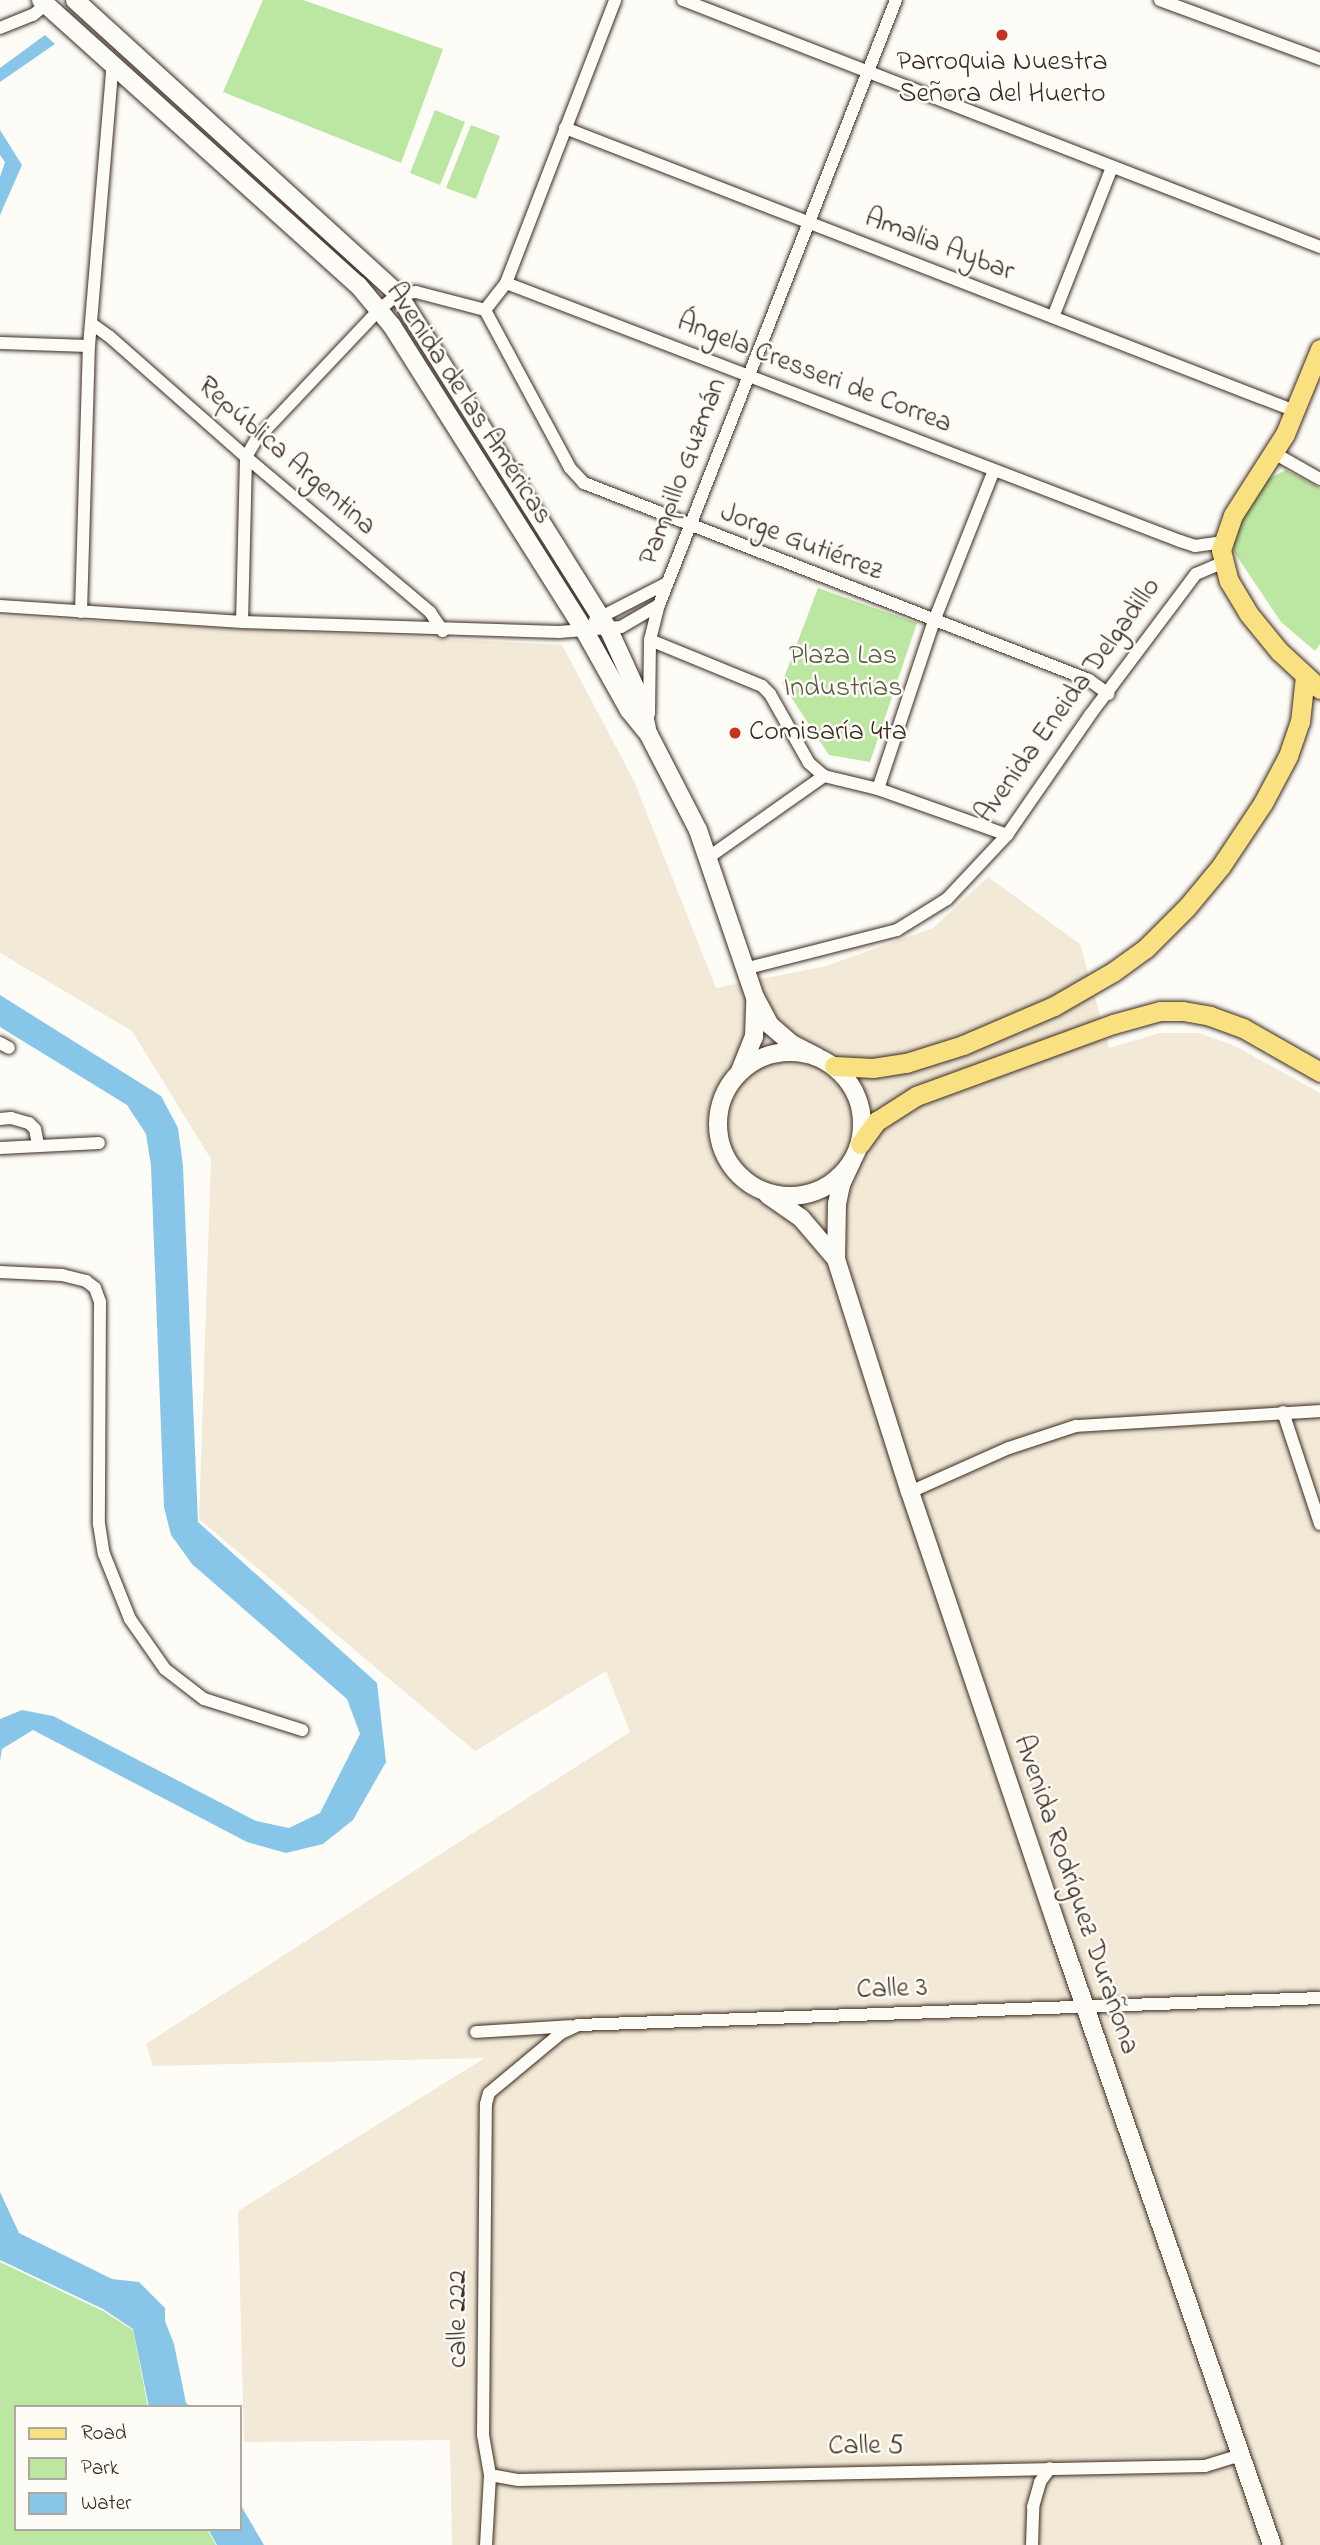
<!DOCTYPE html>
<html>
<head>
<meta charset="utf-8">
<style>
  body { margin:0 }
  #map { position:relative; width:1320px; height:2545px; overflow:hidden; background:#fdfcf7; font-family:"Indie Flower",sans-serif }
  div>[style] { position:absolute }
  .built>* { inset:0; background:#f2e9d7 }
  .green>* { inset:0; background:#bce7a3 }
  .water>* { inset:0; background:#88c6e9 }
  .roads { filter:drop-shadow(0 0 2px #3b2a1e) drop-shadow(0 0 2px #3b2a1e) }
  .street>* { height:12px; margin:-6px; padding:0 6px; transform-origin:6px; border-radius:6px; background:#fdfcf7 }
  .secondary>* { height:18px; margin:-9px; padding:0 9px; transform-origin:9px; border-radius:9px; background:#fdfcf7 }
  .secondary>.ring { margin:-9px; padding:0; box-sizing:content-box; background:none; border:18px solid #fdfcf7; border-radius:50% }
  .primary>* { height:19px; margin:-9.5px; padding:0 9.5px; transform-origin:9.5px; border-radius:9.5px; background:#f9e181 }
  .dots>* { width:19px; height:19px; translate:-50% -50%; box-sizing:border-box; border:4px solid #fdfcf7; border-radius:50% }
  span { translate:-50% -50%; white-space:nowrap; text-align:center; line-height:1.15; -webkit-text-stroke:5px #fdfcf7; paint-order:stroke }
  .poi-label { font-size:28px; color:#3b2a1e }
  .left { translate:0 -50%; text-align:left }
  .street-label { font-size:28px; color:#3b2a1e }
  .park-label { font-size:28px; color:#5b593f }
  .legend { position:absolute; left:14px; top:2405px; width:228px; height:126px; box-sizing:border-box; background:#fdfcf7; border:2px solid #afa8a0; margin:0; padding:9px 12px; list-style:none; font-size:21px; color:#3b2a1e }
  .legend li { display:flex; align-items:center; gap:14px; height:35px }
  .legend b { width:35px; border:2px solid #afa8a0 }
</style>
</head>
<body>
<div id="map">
  <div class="built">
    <div style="clip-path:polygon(0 616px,562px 645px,634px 781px,716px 988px,826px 966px,933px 928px,988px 877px,1080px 944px,1109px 1048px,1160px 1033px,1199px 1033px,1235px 1046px,1320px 1093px,1320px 2545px,452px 2545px,450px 2440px,244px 2442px,238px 2211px,485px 2058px,153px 2066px,146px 2044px,630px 1732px,606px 1671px,475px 1751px,199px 1519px,211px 1159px,132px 1031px,0 953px)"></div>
  </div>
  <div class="green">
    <div style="clip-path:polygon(263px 0,303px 0,443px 49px,401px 163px,223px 92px)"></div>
    <div style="clip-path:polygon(435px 110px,465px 122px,440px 185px,410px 173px)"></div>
    <div style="clip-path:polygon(471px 125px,500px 136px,476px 199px,446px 188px)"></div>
    <div style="clip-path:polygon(1286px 470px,1320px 488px,1320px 644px,1315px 651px,1281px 622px,1234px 552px,1233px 532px,1268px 479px)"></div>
    <div style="clip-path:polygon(818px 588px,917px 623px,870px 762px,829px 755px,782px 683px)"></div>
    <div style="clip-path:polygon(0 2262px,103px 2311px,133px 2330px,148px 2407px,16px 2407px,16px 2529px,207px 2529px,216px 2545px,0 2545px)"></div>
  </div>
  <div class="water">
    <div style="clip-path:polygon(45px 35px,55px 44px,0 82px,0 68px)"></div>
    <div style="clip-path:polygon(0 130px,22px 165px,0 215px,0 177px,5px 162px,0 155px)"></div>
    <div style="clip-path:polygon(0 995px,161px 1096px,178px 1128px,183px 1166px,198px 1522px,377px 1683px,386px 1762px,353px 1820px,323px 1844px,286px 1853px,247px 1842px,33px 1730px,2px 1749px,0 1761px,0 1719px,22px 1710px,53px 1716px,256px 1821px,289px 1828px,320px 1813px,360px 1734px,347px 1699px,192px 1564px,171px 1535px,164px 1507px,151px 1166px,146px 1134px,127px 1105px,0 1027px)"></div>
    <div style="clip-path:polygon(0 2192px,19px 2233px,112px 2279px,139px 2282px,165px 2308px,165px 2321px,174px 2344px,186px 2403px,192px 2407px,149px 2407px,133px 2329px,103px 2309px,0 2260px)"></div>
    <div style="clip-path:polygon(240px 2504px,264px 2545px,217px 2545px,208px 2529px,240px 2529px)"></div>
  </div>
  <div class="roads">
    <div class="street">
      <div style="left:683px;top:0;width:683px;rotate:21.19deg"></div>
      <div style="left:1160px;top:0;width:171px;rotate:20.2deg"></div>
      <div style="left:0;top:28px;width:35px;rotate:-22deg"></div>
      <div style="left:33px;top:15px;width:17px;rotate:-40deg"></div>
      <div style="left:565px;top:128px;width:783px;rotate:21.19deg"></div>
      <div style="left:506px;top:283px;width:303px;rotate:-68.9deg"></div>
      <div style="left:485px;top:310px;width:179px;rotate:61.7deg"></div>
      <div style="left:570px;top:468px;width:21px;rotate:47deg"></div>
      <div style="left:584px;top:483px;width:542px;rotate:21.31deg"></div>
      <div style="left:1089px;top:680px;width:24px;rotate:36deg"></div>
      <div style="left:1053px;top:317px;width:161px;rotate:-68.5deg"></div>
      <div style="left:92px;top:324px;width:22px;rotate:36deg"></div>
      <div style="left:110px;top:337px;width:181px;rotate:41.4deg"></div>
      <div style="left:246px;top:457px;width:241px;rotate:40.1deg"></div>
      <div style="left:430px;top:612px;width:23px;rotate:56deg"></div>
      <div style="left:0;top:343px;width:89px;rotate:1.9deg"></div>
      <div style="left:1274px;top:453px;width:53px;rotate:29.5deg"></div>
      <div style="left:0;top:606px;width:243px;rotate:3.8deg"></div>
      <div style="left:242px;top:622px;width:317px;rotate:1.8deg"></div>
      <div style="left:559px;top:632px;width:62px;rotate:-4.6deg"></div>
      <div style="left:621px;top:627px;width:44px;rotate:-30.1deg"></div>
      <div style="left:81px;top:612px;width:266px;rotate:-88.3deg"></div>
      <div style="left:89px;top:346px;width:285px;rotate:-85.2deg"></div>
      <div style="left:595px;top:620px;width:81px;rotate:-27.2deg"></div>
      <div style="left:242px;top:622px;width:165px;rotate:-88.6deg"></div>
      <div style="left:246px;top:457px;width:20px;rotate:-60deg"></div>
      <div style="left:256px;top:440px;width:179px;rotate:-46.6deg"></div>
      <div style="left:379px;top:310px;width:25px;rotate:-40deg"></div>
      <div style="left:398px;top:294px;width:18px;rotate:-6deg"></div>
      <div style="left:416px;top:292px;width:71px;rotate:14.6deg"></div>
      <div style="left:485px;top:310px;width:34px;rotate:-52deg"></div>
      <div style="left:506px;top:283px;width:722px;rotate:20.95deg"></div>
      <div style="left:1180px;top:541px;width:16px;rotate:18deg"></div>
      <div style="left:1195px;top:546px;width:27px;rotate:-8deg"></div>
      <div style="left:650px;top:640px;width:121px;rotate:22.3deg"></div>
      <div style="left:762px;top:686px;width:11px;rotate:45deg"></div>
      <div style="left:770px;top:694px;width:79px;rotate:60.5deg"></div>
      <div style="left:809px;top:763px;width:20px;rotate:41deg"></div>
      <div style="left:824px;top:776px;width:56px;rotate:13.5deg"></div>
      <div style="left:878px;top:789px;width:137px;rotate:19.6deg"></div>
      <div style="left:649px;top:714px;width:74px;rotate:-89.2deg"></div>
      <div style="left:650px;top:640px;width:36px;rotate:-76deg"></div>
      <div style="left:659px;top:605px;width:650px;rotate:-68.61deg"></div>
      <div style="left:878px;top:789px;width:177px;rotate:-71.6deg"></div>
      <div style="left:934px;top:621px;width:162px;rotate:-68.3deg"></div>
      <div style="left:709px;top:857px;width:141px;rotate:-35.2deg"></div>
      <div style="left:748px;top:968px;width:154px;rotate:-14.3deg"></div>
      <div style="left:897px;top:930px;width:59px;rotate:-31.8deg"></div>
      <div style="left:947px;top:899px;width:88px;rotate:-46.8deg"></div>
      <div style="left:1007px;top:835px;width:146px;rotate:-55.3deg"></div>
      <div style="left:1090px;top:715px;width:176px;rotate:-53.1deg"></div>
      <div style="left:1196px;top:574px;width:28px;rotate:-23deg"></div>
      <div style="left:0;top:1043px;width:10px;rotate:29deg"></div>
      <div style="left:0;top:1119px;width:11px;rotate:-5deg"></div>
      <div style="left:11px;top:1118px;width:19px;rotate:16deg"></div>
      <div style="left:29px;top:1123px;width:8px;rotate:45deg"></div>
      <div style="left:35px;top:1129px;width:16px;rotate:79deg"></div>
      <div style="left:0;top:1148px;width:99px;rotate:-2.9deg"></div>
      <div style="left:0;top:1272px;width:62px;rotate:2.8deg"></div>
      <div style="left:62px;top:1275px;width:25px;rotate:14deg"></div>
      <div style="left:86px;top:1281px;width:11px;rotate:38deg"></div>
      <div style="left:95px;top:1288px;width:15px;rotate:70deg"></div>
      <div style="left:100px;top:1302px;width:222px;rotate:90.3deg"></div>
      <div style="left:99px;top:1524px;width:30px;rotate:81deg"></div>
      <div style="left:104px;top:1554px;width:70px;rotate:68.2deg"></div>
      <div style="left:130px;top:1619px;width:61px;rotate:55deg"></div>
      <div style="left:165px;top:1669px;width:49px;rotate:37.6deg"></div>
      <div style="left:204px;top:1699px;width:103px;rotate:17.6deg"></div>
      <div style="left:1283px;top:1412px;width:118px;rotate:71.7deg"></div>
      <div style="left:910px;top:1492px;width:108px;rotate:-24deg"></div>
      <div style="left:1009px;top:1448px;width:71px;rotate:-18.2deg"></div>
      <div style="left:1076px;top:1426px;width:244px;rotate:-3.5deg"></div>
      <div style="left:476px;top:2032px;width:95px;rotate:-3.6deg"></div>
      <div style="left:490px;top:2475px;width:29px;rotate:10deg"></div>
      <div style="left:519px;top:2480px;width:686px;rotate:-1.17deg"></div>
      <div style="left:1205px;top:2466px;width:39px;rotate:-17deg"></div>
      <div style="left:486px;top:2545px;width:70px;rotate:-86.7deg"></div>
      <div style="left:490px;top:2475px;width:41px;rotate:-99.9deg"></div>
      <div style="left:483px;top:2435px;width:331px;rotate:-89.5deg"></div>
      <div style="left:486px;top:2104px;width:11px;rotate:-75deg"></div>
      <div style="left:489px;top:2093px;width:94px;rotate:-39.8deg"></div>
      <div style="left:561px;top:2033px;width:19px;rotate:-25deg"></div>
      <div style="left:578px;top:2025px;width:742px;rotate:-2.08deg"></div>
      <div style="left:1032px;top:2545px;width:38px;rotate:-88deg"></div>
      <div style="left:1033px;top:2507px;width:26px;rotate:-74deg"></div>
      <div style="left:1040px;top:2482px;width:17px;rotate:-54deg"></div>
    </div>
    <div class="secondary">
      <div style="left:41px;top:0;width:426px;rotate:42deg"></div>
      <div style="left:358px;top:285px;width:53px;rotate:50.3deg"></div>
      <div style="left:392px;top:326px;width:357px;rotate:57.7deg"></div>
      <div style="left:583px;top:628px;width:94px;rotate:60.7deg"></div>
      <div style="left:629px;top:710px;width:32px;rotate:51deg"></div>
      <div style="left:649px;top:735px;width:107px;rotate:62.7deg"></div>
      <div style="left:698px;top:830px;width:176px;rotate:71.2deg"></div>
      <div style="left:755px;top:997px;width:32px;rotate:62deg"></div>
      <div style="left:770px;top:1025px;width:29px;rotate:41deg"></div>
      <div style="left:792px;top:1044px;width:28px;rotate:27deg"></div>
      <div style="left:75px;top:0;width:437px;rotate:42.3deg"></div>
      <div style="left:398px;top:294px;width:397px;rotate:57.9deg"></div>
      <div style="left:609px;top:630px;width:75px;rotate:65.5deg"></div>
      <div style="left:640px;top:698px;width:31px;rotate:77deg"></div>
      <div class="ring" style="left:718px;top:1052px;width:126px;height:126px"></div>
      <div style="left:740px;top:1071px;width:37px;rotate:-68deg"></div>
      <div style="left:754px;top:1037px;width:37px;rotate:-88deg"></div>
      <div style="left:852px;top:1161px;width:26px;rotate:115deg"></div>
      <div style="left:841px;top:1185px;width:19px;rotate:102deg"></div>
      <div style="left:837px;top:1204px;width:55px;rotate:91deg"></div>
      <div style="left:836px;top:1259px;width:244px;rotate:72.4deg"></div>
      <div style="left:910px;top:1492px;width:461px;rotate:71.3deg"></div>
      <div style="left:1058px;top:1929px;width:652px;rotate:70.84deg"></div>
      <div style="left:768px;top:1195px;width:40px;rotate:34.9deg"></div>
      <div style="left:801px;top:1218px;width:54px;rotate:49.5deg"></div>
    </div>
    <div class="primary">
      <div style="left:1320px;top:349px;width:92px;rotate:112.4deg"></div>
      <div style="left:1285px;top:434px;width:96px;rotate:122.7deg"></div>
      <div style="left:1233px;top:515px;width:37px;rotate:109deg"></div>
      <div style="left:1221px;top:550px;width:32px;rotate:76deg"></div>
      <div style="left:1229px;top:581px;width:37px;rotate:59deg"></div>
      <div style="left:1248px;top:613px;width:49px;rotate:50.8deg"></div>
      <div style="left:1279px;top:651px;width:56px;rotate:42.8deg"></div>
      <div style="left:834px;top:1066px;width:39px;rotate:3deg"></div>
      <div style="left:873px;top:1068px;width:33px;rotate:-9deg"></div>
      <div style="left:906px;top:1063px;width:60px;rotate:-17.5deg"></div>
      <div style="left:963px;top:1045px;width:99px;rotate:-23.2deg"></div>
      <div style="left:1054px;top:1006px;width:68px;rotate:-30deg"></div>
      <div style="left:1113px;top:972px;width:39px;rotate:-36deg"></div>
      <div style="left:1145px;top:949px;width:59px;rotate:-45deg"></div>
      <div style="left:1187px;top:907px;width:53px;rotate:-50.3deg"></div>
      <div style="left:1221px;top:866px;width:76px;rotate:-56.3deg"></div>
      <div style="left:1263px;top:803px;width:53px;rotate:-62deg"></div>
      <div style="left:1288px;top:756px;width:36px;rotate:-71deg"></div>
      <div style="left:1300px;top:722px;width:46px;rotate:-83.8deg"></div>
      <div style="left:860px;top:1144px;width:29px;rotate:-54deg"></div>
      <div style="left:877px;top:1121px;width:46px;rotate:-32.7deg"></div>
      <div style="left:916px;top:1096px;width:210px;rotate:-20.1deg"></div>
      <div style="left:1113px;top:1024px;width:49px;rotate:-15.5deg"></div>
      <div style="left:1160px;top:1011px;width:23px"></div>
      <div style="left:1183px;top:1011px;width:27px;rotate:10deg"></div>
      <div style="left:1210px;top:1016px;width:35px;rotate:20deg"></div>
      <div style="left:1243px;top:1028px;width:89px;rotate:29.7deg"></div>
    </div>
  </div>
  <div class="dots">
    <div style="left:1002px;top:35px;background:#c8321e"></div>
    <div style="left:735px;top:733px;background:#c8321e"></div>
  </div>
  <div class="poi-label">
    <span style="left:1002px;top:79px">Parroquia Nuestra<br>Señora del Huerto</span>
    <span class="left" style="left:749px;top:733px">Comisaría 4ta</span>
  </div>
  <div class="street-label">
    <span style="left:939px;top:246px;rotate:21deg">Amalia Aybar</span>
    <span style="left:814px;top:374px;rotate:21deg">Ángela Cresseri de Correa</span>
    <span style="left:468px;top:404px;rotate:57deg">Avenida de las Américas</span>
    <span style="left:286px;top:457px;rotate:41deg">República Argentina</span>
    <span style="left:684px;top:472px;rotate:-69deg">Pampillo Guzmán</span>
    <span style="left:801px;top:543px;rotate:21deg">Jorge Gutiérrez</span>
    <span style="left:1069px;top:701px;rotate:-54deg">Avenida Eneida Delgadillo</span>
    <span style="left:1075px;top:1895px;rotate:71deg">Avenida Rodríguez Durañona</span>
    <span style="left:892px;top:1990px;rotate:-2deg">Calle 3</span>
    <span style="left:459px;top:2319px;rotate:-90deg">calle 222</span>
    <span style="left:866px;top:2447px;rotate:-1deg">Calle 5</span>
  </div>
  <div class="park-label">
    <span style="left:843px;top:673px">Plaza Las<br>Industrias</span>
  </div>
  <ul class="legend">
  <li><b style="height:9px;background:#f9e181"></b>Road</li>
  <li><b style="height:19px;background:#bce7a3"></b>Park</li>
  <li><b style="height:19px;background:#88c6e9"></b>Water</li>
  </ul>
</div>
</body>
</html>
